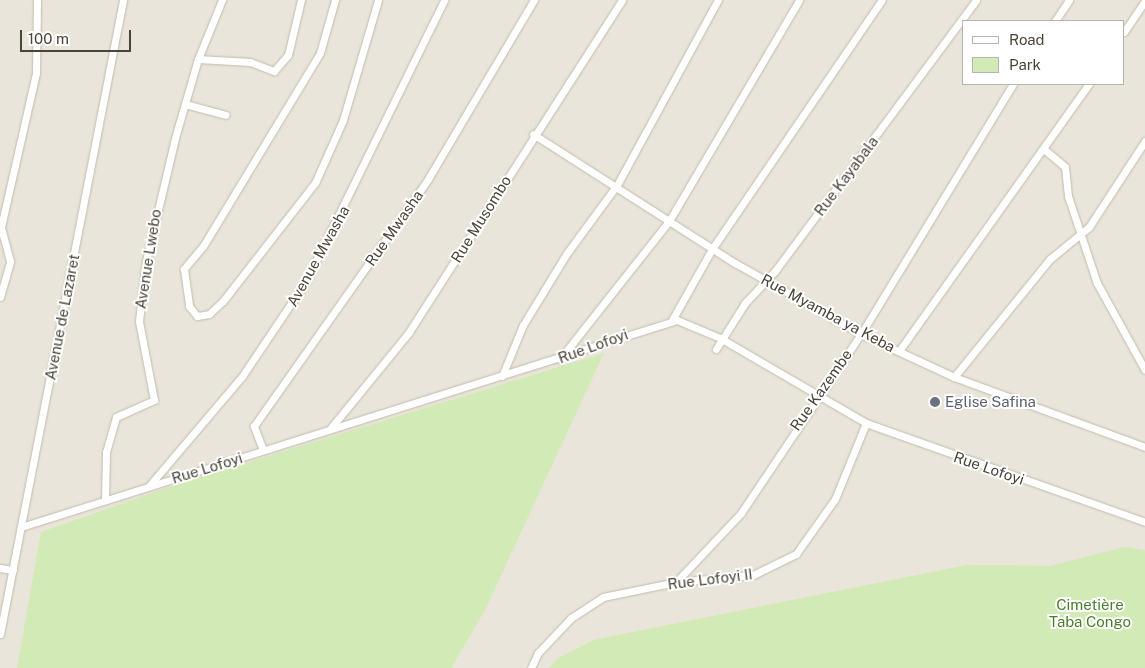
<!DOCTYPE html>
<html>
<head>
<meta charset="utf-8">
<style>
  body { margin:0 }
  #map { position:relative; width:1145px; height:668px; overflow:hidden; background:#f6f3ec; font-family:"Public Sans",sans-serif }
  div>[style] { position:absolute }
  .residential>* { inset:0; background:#eae5da }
  .green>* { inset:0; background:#d2eab5 }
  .roads { filter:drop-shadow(0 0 1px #c2bbae) drop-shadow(0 0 1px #c2bbae) }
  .street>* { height:7px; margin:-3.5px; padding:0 3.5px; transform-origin:3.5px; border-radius:3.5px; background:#fff }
  .dots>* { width:14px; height:14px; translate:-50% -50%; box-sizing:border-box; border:2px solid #fff; border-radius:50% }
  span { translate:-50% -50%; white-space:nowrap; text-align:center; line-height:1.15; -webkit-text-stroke:4px #fff; paint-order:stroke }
  .street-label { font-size:15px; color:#4b4439 }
  .worship-label { font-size:15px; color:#5b616d }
  .left { translate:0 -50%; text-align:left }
  .park-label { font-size:15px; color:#4a7f2a }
  .legend { position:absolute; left:962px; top:20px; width:162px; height:65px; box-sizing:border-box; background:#fff; border:1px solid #b7b4b0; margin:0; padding:6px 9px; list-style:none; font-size:15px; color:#4b4439 }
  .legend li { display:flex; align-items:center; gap:10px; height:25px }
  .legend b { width:25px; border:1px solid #b7b4b0 }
  .scale { position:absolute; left:20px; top:30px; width:111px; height:22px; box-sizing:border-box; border:2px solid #4b4439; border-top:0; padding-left:6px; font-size:15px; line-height:18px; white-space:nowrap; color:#4b4439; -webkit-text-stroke:4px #fff; paint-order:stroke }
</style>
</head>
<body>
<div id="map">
  <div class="residential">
    <div style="clip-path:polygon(evenodd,0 0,1145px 0,1145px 668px,0 668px,0 0,964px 21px,1124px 21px,1124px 84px,964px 84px,964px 21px)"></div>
  </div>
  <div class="green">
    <div style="clip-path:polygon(604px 353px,485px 610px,451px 668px,17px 668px,41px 532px,181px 483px)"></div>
    <div style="clip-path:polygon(1124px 547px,1145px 550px,1145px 668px,549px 668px,558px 658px,593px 640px,967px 565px,1050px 566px)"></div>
  </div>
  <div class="roads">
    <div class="street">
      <div style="left:335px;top:0;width:55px;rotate:105.8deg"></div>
      <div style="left:320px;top:53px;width:226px;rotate:121.2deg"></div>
      <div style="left:203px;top:246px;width:30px;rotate:130deg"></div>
      <div style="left:184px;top:269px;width:37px;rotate:82deg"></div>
      <div style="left:189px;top:306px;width:13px;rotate:51deg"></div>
      <div style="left:197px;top:316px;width:12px;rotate:-9deg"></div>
      <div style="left:209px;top:314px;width:19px;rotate:-43deg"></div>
      <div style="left:223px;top:301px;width:150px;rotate:-52.1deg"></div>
      <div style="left:315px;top:183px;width:69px;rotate:-66deg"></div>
      <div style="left:343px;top:120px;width:125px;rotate:-73.7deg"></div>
      <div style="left:1055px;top:21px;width:25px;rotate:-56deg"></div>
      <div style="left:1124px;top:32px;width:37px;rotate:-56deg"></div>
      <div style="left:198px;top:59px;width:52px;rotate:3.3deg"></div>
      <div style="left:250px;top:62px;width:26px;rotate:21deg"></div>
      <div style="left:274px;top:71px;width:21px;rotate:-49deg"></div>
      <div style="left:288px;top:55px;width:57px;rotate:-76.7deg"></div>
      <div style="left:185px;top:104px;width:42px;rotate:15deg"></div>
      <div style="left:533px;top:134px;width:240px;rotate:32.6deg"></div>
      <div style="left:735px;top:263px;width:145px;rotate:29.4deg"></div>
      <div style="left:861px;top:334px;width:102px;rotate:24.8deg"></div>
      <div style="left:954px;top:377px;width:203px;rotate:20.1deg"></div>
      <div style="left:1045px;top:150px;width:26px;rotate:40deg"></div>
      <div style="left:1065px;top:167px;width:29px;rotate:84deg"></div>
      <div style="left:1068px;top:196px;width:92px;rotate:71.6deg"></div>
      <div style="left:1097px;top:283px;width:99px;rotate:61.1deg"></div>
      <div style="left:0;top:297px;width:37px;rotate:-74deg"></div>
      <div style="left:10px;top:261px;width:35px;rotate:-105deg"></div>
      <div style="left:1px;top:227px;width:158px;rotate:-77.2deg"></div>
      <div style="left:36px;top:73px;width:73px;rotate:-89.2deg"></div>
      <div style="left:672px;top:320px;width:81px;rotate:-60.6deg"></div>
      <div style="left:712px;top:249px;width:301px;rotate:-55.7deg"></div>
      <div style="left:716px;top:349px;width:54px;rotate:-57.8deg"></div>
      <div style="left:745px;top:303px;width:44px;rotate:-46.8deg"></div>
      <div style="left:775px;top:271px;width:337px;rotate:-53.4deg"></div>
      <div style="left:899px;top:351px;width:328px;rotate:-54.6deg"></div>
      <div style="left:560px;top:359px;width:176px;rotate:-51.7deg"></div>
      <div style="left:669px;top:221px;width:256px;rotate:-59.5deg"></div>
      <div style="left:502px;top:376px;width:55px;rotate:-67.6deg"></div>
      <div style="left:523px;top:325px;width:84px;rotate:-58.6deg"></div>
      <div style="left:567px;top:253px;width:84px;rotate:-53.7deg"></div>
      <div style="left:617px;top:185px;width:211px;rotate:-61.4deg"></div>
      <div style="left:954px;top:377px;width:152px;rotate:-50.9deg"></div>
      <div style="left:1050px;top:259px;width:50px;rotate:-39.4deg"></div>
      <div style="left:1089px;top:227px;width:103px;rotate:-56.9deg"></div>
      <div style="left:330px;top:429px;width:125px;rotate:-50.8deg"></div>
      <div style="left:409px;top:332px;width:394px;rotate:-57.3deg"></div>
      <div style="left:263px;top:450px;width:26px;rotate:-111deg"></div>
      <div style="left:254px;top:426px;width:302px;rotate:-54.8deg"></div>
      <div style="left:428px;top:179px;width:208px;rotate:-59.4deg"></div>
      <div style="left:149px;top:486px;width:145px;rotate:-49.7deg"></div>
      <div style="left:243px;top:375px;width:113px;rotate:-56.2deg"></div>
      <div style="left:306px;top:281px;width:313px;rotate:-63.8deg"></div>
      <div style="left:105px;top:500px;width:48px;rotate:-88.8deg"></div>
      <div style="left:106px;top:452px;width:36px;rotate:-74deg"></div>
      <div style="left:116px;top:417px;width:42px;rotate:-24.1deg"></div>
      <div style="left:154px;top:400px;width:80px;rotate:-100.8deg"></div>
      <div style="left:139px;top:321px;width:60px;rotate:-83.3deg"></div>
      <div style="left:146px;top:261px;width:126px;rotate:-76.7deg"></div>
      <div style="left:175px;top:138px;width:82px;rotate:-73.8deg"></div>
      <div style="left:198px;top:59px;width:64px;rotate:-67.9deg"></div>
      <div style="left:21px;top:527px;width:688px;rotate:-17.51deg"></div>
      <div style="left:677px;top:320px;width:47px;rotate:22.7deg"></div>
      <div style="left:720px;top:338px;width:169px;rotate:30.2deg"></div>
      <div style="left:866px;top:423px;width:296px;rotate:19.5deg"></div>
      <div style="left:0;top:568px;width:13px;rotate:9deg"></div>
      <div style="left:676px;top:582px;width:95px;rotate:-46.7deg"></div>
      <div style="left:741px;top:513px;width:216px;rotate:-56.2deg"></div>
      <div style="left:861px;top:334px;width:293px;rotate:-58.7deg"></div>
      <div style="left:0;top:634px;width:646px;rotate:-79.02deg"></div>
      <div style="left:531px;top:668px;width:17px;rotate:-65deg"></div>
      <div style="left:538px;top:653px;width:48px;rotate:-46.7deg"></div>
      <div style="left:571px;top:618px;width:38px;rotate:-33deg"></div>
      <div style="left:603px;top:597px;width:75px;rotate:-11.6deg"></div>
      <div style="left:676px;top:582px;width:77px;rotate:-5.2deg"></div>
      <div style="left:753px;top:575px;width:48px;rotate:-26deg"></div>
      <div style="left:796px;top:554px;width:67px;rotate:-54.7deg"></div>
      <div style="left:835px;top:499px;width:82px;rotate:-67.8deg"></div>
    </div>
  </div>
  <div class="dots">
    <div style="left:935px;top:402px;background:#6b7280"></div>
  </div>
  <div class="street-label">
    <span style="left:846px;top:176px;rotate:-53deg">Rue Kayabala</span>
    <span style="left:481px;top:219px;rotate:-58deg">Rue Musombo</span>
    <span style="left:394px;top:228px;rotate:-55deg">Rue Mwasha</span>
    <span style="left:318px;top:256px;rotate:-61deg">Avenue Mwasha</span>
    <span style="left:148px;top:259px;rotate:-81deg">Avenue Lwebo</span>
    <span style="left:828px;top:313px;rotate:28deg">Rue Myamba ya Keba</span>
    <span style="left:62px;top:317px;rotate:-79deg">Avenue de Lazaret</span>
    <span style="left:593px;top:346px;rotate:-20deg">Rue Lofoyi</span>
    <span style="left:821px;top:390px;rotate:-55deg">Rue Kazembe</span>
    <span style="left:207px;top:468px;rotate:-17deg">Rue Lofoyi</span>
    <span style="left:989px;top:468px;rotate:19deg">Rue Lofoyi</span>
    <span style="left:710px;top:579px;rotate:-7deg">Rue Lofoyi II</span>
  </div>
  <div class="worship-label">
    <span class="left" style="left:945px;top:402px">Eglise Safina</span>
  </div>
  <div class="park-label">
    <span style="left:1090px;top:613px">Cimetière<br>Taba Congo</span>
  </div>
  <ul class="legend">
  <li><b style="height:6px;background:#fff"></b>Road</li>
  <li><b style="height:14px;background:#d2eab5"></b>Park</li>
  </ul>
  <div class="scale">100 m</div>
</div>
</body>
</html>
